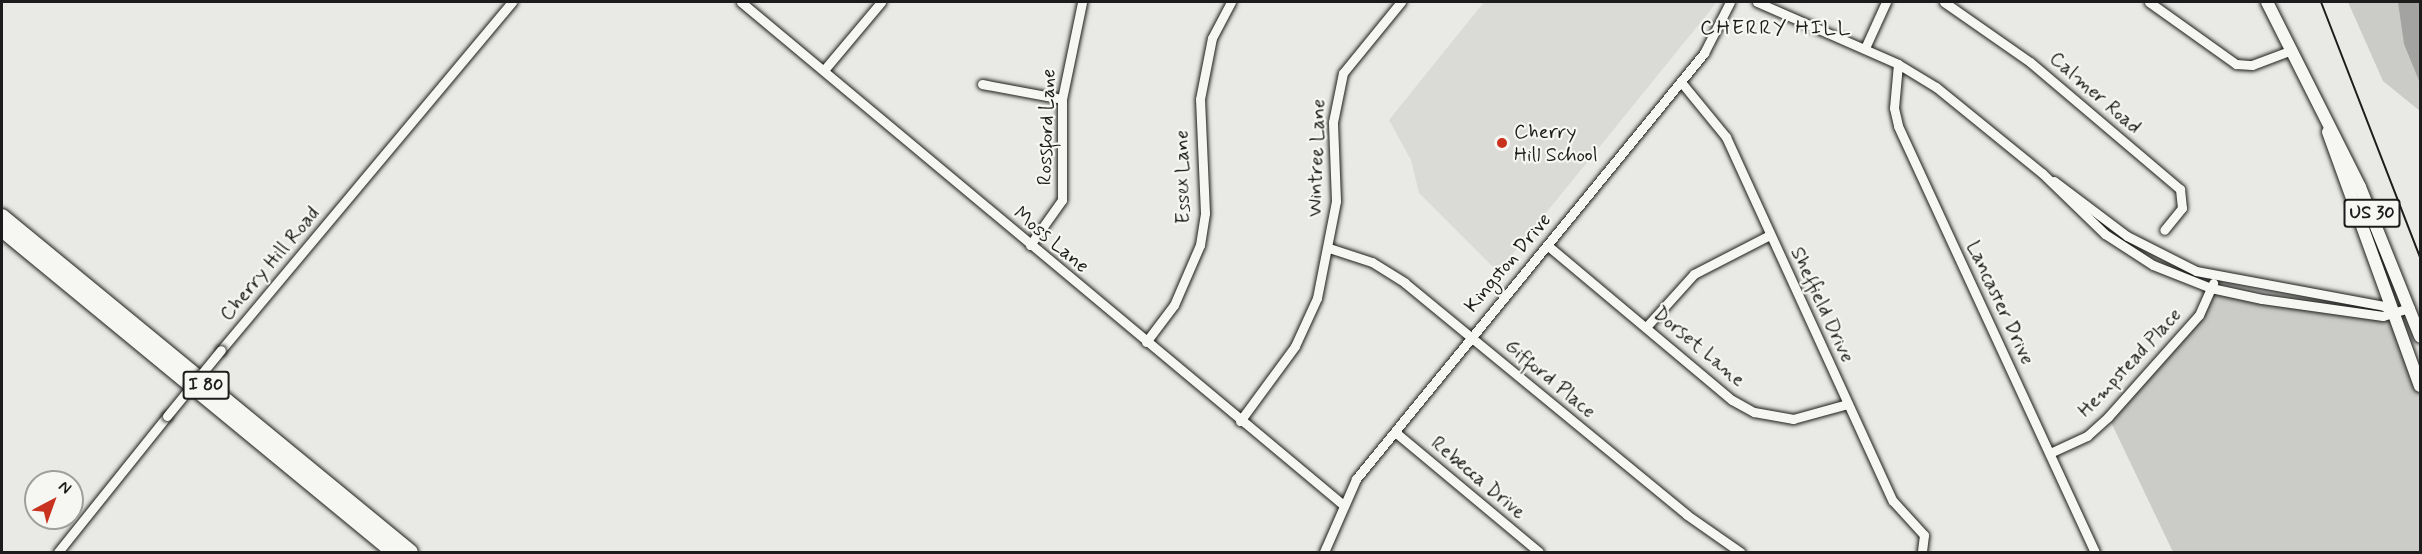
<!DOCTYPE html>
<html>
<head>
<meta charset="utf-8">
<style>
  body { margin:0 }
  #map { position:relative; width:2422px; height:554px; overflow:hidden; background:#e9e9e5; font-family:Mynerve,sans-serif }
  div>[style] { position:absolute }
  .built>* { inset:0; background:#dadad6 }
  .green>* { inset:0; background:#cbcbc7 }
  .water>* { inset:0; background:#a3a3a1 }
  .roads { filter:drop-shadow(0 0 2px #1c1c1c) drop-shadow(0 0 2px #1c1c1c) }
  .minor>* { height:9px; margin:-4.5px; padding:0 4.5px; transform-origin:4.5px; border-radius:4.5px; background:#f6f6f2 }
  .major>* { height:12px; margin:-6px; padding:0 6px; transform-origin:6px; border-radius:6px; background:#f6f6f2 }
  .highway>* { height:14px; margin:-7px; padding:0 7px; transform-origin:7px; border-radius:7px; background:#f6f6f2 }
  .rail>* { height:2px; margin:-1px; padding:0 1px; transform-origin:1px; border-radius:1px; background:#1c1c1c }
  .bridges { filter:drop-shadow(0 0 2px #1c1c1c) drop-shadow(0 0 2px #1c1c1c) }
  .minor-bridge>* { height:9px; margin:-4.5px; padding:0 4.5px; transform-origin:4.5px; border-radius:4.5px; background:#f6f6f2 }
  .dots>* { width:16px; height:16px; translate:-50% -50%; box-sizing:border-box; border:3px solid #f6f6f2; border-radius:50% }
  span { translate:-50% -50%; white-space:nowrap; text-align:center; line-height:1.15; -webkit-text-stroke:4.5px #f6f6f2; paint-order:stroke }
  .shield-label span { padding:2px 4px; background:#f6f6f2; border:2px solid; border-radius:4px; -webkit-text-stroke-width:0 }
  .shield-label { font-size:18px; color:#1c1c1c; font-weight:700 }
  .street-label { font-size:20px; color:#1c1c1c }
  .poi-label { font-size:20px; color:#1c1c1c }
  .left { translate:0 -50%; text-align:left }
  .neighbourhood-label { font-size:21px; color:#1c1c1c; letter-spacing:1.5px }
  .frame { position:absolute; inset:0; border:3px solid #1c1c1c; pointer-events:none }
  .north { position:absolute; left:24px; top:470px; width:60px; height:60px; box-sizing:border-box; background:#f6f6f2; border:2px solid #9f9f9c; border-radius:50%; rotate:41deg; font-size:16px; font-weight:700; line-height:24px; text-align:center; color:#1c1c1c }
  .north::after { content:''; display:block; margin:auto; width:21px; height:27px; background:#c8321e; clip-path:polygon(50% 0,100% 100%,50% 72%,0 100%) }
</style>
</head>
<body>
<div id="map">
  <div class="built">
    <div style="clip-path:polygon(1484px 2px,1717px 2px,1498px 272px,1419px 193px,1411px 160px,1389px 120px)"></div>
  </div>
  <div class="green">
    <div style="clip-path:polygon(2348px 2px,2420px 2px,2420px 111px,2383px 81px)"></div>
    <div style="clip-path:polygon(2214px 294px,2390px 316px,2420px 394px,2420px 552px,2173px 552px,2110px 420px,2203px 315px)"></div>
  </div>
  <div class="water">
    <div style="clip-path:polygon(2398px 2px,2420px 2px,2420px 83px,2404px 44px)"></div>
  </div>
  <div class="roads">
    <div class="minor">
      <div style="left:741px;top:2px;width:782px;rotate:39.86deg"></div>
      <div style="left:1757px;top:2px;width:154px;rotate:23.7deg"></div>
      <div style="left:1898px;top:64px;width:44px;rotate:31.2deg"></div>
      <div style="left:1936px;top:87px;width:136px;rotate:39.1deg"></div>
      <div style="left:2042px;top:173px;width:88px;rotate:44.1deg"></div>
      <div style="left:2105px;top:234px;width:57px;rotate:32.9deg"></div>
      <div style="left:2153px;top:265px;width:62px;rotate:21.6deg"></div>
      <div style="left:2211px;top:288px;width:52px;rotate:12.2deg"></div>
      <div style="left:2262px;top:299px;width:122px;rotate:8deg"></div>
      <div style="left:2383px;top:316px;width:28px;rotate:-17deg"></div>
      <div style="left:1944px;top:2px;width:105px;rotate:34.9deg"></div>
      <div style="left:2030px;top:62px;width:197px;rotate:40.3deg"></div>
      <div style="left:2180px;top:189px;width:19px;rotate:84deg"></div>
      <div style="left:2182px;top:208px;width:28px;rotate:129deg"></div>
      <div style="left:2149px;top:2px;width:107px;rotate:35.5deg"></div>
      <div style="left:2236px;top:64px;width:16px;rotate:4deg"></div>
      <div style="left:2252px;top:65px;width:43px;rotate:-20.6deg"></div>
      <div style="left:1865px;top:48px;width:51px;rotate:-65.5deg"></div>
      <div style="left:1898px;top:64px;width:44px;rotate:95.2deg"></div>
      <div style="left:1894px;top:108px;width:18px;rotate:77deg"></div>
      <div style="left:1898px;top:126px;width:469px;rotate:65.2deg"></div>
      <div style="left:824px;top:70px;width:89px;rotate:-50deg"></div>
      <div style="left:1681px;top:82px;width:71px;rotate:50.7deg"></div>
      <div style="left:1726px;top:137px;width:400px;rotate:65.4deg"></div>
      <div style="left:1893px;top:501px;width:46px;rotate:47.6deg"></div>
      <div style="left:1924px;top:535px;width:17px;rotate:97deg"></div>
      <div style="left:982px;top:84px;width:81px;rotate:10.6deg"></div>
      <div style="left:2054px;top:181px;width:91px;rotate:37deg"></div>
      <div style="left:2127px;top:236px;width:77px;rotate:26.9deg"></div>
      <div style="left:2196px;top:271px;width:191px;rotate:10.5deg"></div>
      <div style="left:2384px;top:306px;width:11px;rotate:38deg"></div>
      <div style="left:1030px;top:245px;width:55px;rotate:-54.6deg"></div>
      <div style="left:1062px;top:200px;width:101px;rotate:-90deg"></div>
      <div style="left:1062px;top:99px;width:99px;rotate:-78.3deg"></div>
      <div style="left:1547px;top:245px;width:241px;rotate:40deg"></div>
      <div style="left:1732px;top:400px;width:25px;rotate:29deg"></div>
      <div style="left:1754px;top:412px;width:40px;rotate:10deg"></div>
      <div style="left:1793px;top:419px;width:57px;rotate:-15.3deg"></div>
      <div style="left:1329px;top:248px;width:45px;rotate:18deg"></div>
      <div style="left:1372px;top:262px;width:39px;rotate:32deg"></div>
      <div style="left:1405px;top:283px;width:365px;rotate:39.4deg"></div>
      <div style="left:1687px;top:515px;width:65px;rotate:34.9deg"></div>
      <div style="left:1647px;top:326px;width:70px;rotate:-47.9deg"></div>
      <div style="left:1694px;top:274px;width:85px;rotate:-27.2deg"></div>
      <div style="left:1146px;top:342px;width:46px;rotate:-52.9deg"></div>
      <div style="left:1174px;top:305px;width:65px;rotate:-66.6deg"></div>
      <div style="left:1200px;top:245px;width:32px;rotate:-81deg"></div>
      <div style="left:1205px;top:213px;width:114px;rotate:-92.5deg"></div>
      <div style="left:1200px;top:99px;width:62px;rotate:-78.9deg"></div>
      <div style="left:1212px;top:38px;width:41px;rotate:-62.2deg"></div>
      <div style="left:221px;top:350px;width:454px;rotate:-50.1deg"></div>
      <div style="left:1240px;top:421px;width:93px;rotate:-53.7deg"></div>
      <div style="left:1295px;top:346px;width:53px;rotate:-65.4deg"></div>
      <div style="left:1317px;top:298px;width:99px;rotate:-78.9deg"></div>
      <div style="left:1336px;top:201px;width:79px;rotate:-92.2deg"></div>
      <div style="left:1333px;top:122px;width:50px;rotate:-78.5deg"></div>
      <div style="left:1343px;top:73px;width:92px;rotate:-50.8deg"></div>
      <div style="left:1395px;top:432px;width:187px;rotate:39.8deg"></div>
      <div style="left:2050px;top:453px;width:41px;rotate:-24.7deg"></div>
      <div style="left:2087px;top:436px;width:28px;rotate:-42deg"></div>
      <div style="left:2108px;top:417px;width:137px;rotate:-48.3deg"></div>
      <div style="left:2199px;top:315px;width:35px;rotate:-66deg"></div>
      <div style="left:58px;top:552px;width:174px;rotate:-51.3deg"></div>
      <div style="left:1324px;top:552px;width:80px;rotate:-66.3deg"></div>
      <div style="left:1356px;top:479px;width:550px;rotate:-50.75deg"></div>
      <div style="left:1704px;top:53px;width:57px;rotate:-63deg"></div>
    </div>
    <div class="major">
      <div style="left:2267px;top:2px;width:207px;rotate:63.3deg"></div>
      <div style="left:2360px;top:187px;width:161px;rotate:68.1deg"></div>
      <div style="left:2328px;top:132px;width:270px;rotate:70.1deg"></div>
    </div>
    <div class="highway">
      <div style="left:2px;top:216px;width:529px;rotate:39.4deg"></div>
      <div style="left:2px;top:230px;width:507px;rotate:39.47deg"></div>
    </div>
  </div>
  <div class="rail">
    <div style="left:2321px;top:2px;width:274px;rotate:68.8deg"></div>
  </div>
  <div class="bridges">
    <div class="minor-bridge">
      <div style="left:167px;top:416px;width:85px;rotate:-50.7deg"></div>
    </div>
  </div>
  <div class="dots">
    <div style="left:1502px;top:143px;background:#c8321e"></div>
  </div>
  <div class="shield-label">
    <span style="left:2372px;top:213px">US 30</span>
    <span style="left:206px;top:385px">I 80</span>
  </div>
  <div class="street-label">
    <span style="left:2095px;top:93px;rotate:41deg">Calmer Road</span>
    <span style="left:1047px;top:127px;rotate:-88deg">Rossford Lane</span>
    <span style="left:1317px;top:158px;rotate:-88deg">Wintree Lane</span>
    <span style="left:1183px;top:177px;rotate:-91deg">Essex Lane</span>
    <span style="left:1051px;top:240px;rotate:40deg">Moss Lane</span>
    <span style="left:1508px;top:263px;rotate:-50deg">Kingston Drive</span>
    <span style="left:270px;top:264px;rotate:-50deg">Cherry Hill Road</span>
    <span style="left:2000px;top:303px;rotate:65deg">Lancaster Drive</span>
    <span style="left:1822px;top:305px;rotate:65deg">Sheffield Drive</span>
    <span style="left:1699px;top:347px;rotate:40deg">Dorset Lane</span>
    <span style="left:2130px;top:363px;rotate:-47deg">Hempstead Place</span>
    <span style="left:1550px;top:379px;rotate:40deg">Gifford Place</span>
    <span style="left:1478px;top:478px;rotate:40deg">Rebecca Drive</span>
  </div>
  <div class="poi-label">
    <span class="left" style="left:1514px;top:144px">Cherry<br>Hill School</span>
  </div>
  <div class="neighbourhood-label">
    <span style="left:1776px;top:28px">CHERRY HILL</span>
  </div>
  <div class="frame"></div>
  <div class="north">N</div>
</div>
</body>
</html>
